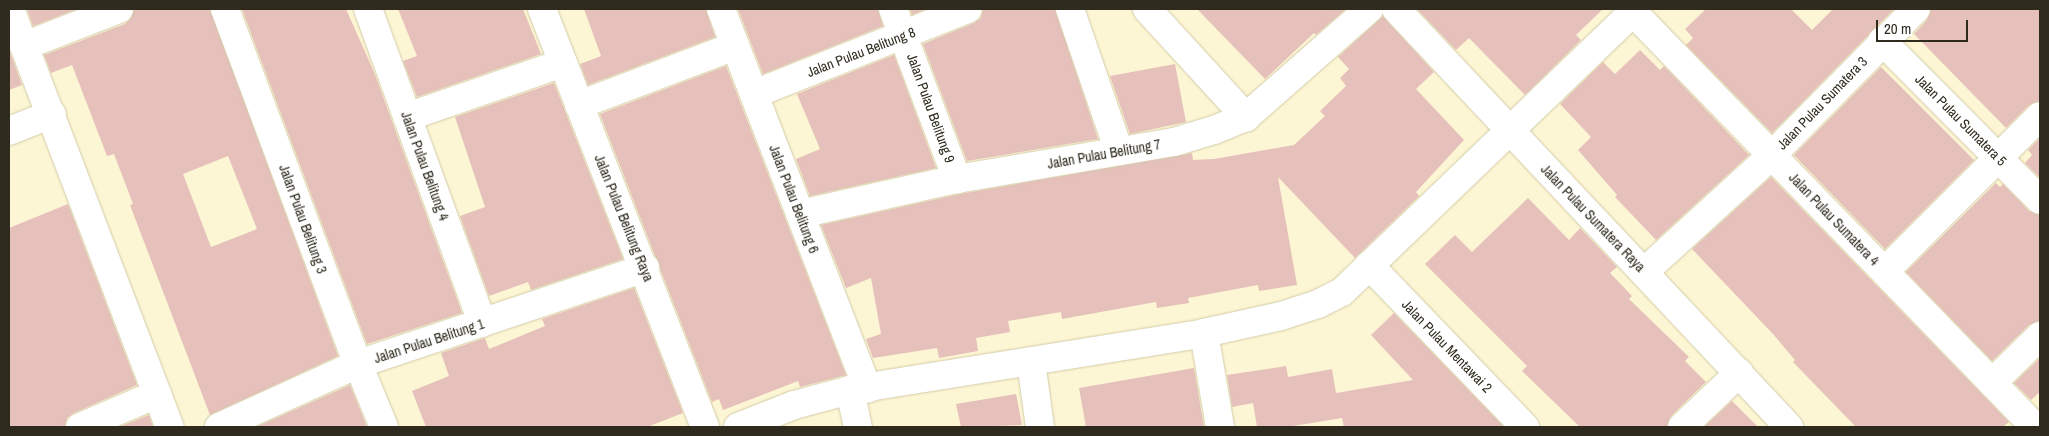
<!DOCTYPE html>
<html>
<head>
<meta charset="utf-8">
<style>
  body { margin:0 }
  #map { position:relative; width:2049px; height:436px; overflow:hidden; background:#fdf6d4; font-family:"Archivo Narrow",sans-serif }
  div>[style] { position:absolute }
  .building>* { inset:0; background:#e6c0bb }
  .roads { filter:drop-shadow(0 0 1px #d2cbaa) drop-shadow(0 0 1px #d2cbaa) }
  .minor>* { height:28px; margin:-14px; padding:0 14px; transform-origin:14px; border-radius:14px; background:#fff }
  span { translate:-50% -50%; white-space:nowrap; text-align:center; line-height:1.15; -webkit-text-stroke:4px #fff; paint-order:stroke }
  .street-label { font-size:14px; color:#2e2b1e }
  .frame { position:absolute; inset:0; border:10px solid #2e2b1e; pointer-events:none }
  .scale { position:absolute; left:1876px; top:20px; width:92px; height:22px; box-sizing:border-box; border:2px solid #2e2b1e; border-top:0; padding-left:6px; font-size:15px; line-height:18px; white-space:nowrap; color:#2e2b1e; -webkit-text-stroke:4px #fff; paint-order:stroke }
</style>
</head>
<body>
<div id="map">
  <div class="building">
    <div style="clip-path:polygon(27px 9px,77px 9px,33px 26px)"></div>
    <div style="clip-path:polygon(evenodd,134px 9px,210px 9px,338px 356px,210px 415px,130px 205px,133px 204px,114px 154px,107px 156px,72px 65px,51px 73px,44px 55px,125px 24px,131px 18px,134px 9px,228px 156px,257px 229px,211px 247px,183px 174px,228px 156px)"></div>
    <div style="clip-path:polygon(242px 9px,346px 9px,374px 72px,462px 313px,367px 344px)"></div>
    <div style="clip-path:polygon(398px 9px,523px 9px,541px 54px,417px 97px,403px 61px,417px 56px)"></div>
    <div style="clip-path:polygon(584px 9px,706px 9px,715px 37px,588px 85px,580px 64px,601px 56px)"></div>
    <div style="clip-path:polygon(738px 9px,878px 9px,883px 26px,763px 74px)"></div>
    <div style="clip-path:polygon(910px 9px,926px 9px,912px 15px)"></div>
    <div style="clip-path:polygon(983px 9px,1055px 9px,1098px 139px,967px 161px,923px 44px,974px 23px,981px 18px)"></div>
    <div style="clip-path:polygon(1197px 9px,1346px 9px,1316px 35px,1314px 33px,1265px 79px)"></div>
    <div style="clip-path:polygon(1417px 9px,1603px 9px,1576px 35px,1581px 40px,1525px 95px,1469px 38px,1456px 50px)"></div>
    <div style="clip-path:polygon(1706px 9px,1791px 9px,1812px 30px,1833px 9px,1894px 9px,1772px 133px,1686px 45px,1693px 38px,1685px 29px)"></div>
    <div style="clip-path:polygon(1931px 9px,2040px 9px,2040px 101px,2029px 105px,2006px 128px,1914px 34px,1927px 20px)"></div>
    <div style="clip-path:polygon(1383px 16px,1434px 72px,1416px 89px,1464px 140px,1416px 192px,1419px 196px,1355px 258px,1278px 177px,1297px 285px,1259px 291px,1258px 285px,1188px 298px,1189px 303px,1157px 308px,1156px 302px,1062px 319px,1061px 312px,1008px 321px,1010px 332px,976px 338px,978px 351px,939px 358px,937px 348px,873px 358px,866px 339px,881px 334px,871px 278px,846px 288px,821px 225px,960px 194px,1192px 153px,1193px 160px,1214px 159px,1294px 145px,1325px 116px,1320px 111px,1346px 86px,1340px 78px,1349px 69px,1338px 57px)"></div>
    <div style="clip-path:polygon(9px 49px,22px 85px,9px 90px)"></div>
    <div style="clip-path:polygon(1640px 50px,1660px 70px,1664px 66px,1749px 155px,1656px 240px,1615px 197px,1617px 195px,1578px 150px,1591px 137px,1560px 104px,1603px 62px,1615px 74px)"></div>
    <div style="clip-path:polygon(894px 55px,936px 168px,810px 196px,796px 159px,820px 149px,797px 94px)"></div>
    <div style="clip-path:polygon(1175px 64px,1186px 122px,1130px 134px,1110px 76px)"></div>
    <div style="clip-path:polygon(726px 66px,846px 375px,800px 387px,798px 381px,723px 410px,719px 399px,712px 402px,600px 114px)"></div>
    <div style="clip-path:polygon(1881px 67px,1974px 160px,1885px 249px,1794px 155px)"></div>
    <div style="clip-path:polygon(554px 83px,623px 259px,531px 290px,528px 282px,489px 296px,460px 216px,485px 207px,455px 117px)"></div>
    <div style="clip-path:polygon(2040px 138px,2040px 178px,2025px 163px,2032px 155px,2028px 150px)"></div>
    <div style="clip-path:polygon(1771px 177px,2009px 422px,2003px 427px,1856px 427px,1793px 362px,1795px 360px,1773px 334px,1692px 249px)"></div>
    <div style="clip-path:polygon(1996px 183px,2000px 187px,2003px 184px,2029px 211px,2040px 215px,2040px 321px,2029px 325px,1992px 361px,1906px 272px)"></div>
    <div style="clip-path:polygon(1528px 198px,1569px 240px,1580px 228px,1583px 231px,1617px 267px,1610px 273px,1632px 296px,1629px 299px,1689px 357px,1685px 361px,1706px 382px,1671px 416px,1667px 427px,1580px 427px,1522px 371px,1527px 366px,1425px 264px,1455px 235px,1472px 252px)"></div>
    <div style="clip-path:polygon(68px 204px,137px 385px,74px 413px,67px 418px,65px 427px,9px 427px,9px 228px)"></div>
    <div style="clip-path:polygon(634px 288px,683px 413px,647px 427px,426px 427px,412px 391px,449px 376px,441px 353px,485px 338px,489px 349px,545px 326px,542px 319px)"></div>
    <div style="clip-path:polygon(1394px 313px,1504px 427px,1344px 427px,1342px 418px,1287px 427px,1257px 427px,1253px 403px,1232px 407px,1227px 375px,1286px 366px,1288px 377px,1332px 369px,1336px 393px,1413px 380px,1371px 335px)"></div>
    <div style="clip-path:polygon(2040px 358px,2040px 392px,2031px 400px,2014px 383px)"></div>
    <div style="clip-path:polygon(1194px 368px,1204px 427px,1086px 427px,1079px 388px)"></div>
    <div style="clip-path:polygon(350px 385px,367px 427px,256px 427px)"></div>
    <div style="clip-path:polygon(1016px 394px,1022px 425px,961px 427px,956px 404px)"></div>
    <div style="clip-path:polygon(1732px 401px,1758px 427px,1704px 427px)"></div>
    <div style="clip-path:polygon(149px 415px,153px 427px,119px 427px)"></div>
  </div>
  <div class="roads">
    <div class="minor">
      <div style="left:10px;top:9px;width:448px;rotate:69.1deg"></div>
      <div style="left:225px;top:9px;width:379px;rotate:69.5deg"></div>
      <div style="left:358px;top:364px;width:68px;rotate:67.6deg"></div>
      <div style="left:368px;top:9px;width:334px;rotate:70deg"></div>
      <div style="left:542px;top:9px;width:449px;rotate:68.7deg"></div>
      <div style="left:721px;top:9px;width:407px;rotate:68.9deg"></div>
      <div style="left:893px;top:9px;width:182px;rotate:69.4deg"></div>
      <div style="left:1070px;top:9px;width:150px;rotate:71deg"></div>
      <div style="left:1147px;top:9px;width:147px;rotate:47.5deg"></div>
      <div style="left:1396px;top:9px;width:574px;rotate:46.77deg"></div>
      <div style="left:1633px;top:12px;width:578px;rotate:45.91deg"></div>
      <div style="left:1882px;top:41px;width:224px;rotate:45.2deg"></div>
      <div style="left:24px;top:46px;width:102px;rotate:-21.3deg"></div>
      <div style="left:754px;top:94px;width:230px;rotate:-21.7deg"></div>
      <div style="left:579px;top:105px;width:167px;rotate:-20.7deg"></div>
      <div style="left:407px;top:117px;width:165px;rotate:-19.1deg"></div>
      <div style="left:9px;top:131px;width:46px;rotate:-21.6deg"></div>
      <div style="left:800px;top:214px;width:161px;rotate:-12.6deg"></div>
      <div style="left:957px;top:179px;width:220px;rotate:-9.7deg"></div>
      <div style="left:1174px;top:142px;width:42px;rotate:-16.7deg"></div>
      <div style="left:1214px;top:130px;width:35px;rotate:-22deg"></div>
      <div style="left:1246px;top:117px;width:164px;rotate:-41.3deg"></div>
      <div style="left:1369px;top:265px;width:225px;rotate:46.1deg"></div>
      <div style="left:1885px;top:271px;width:219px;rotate:-45deg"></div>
      <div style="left:1644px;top:272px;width:173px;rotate:-42.4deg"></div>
      <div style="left:1772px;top:155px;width:205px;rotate:-45.4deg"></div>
      <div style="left:1204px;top:333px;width:95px;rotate:80.3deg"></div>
      <div style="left:1031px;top:362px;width:66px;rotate:82.1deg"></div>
      <div style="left:1992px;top:383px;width:67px;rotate:-44.4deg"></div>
      <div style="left:850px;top:390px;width:38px;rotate:78deg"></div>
      <div style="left:80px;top:427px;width:84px;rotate:-23.2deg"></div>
      <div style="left:219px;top:427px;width:153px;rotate:-24.4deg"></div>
      <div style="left:358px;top:364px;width:303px;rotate:-18.5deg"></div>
      <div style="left:738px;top:427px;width:60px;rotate:-21.4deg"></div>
      <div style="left:794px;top:405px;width:58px;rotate:-15deg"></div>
      <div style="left:850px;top:390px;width:359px;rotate:-9.1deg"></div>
      <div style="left:1204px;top:333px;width:79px;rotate:-12.4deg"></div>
      <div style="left:1281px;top:316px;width:39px;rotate:-18deg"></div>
      <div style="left:1318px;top:304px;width:27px;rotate:-27deg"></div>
      <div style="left:1342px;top:292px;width:408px;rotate:-43.9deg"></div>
      <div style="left:1682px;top:427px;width:79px;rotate:-43.5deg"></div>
    </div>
  </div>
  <div class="street-label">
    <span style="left:861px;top:52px;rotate:-21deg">Jalan Pulau Belitung 8</span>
    <span style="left:1822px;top:103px;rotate:-46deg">Jalan Pulau Sumatera 3</span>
    <span style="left:931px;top:108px;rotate:70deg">Jalan Pulau Belitung 9</span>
    <span style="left:1961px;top:120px;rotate:45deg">Jalan Pulau Sumatera 5</span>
    <span style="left:1104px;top:154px;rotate:-10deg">Jalan Pulau Belitung 7</span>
    <span style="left:425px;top:166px;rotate:70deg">Jalan Pulau Belitung 4</span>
    <span style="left:794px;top:199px;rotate:69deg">Jalan Pulau Belitung 6</span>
    <span style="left:624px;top:218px;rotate:68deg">Jalan Pulau Belitung Raya</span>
    <span style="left:1593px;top:218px;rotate:46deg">Jalan Pulau Sumatera Raya</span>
    <span style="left:303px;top:219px;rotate:70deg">Jalan Pulau Belitung 3</span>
    <span style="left:1834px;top:219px;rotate:46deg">Jalan Pulau Sumatera 4</span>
    <span style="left:429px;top:341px;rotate:-18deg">Jalan Pulau Belitung 1</span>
    <span style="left:1447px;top:346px;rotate:46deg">Jalan Pulau Mentawai 2</span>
  </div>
  <div class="frame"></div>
  <div class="scale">20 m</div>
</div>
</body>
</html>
